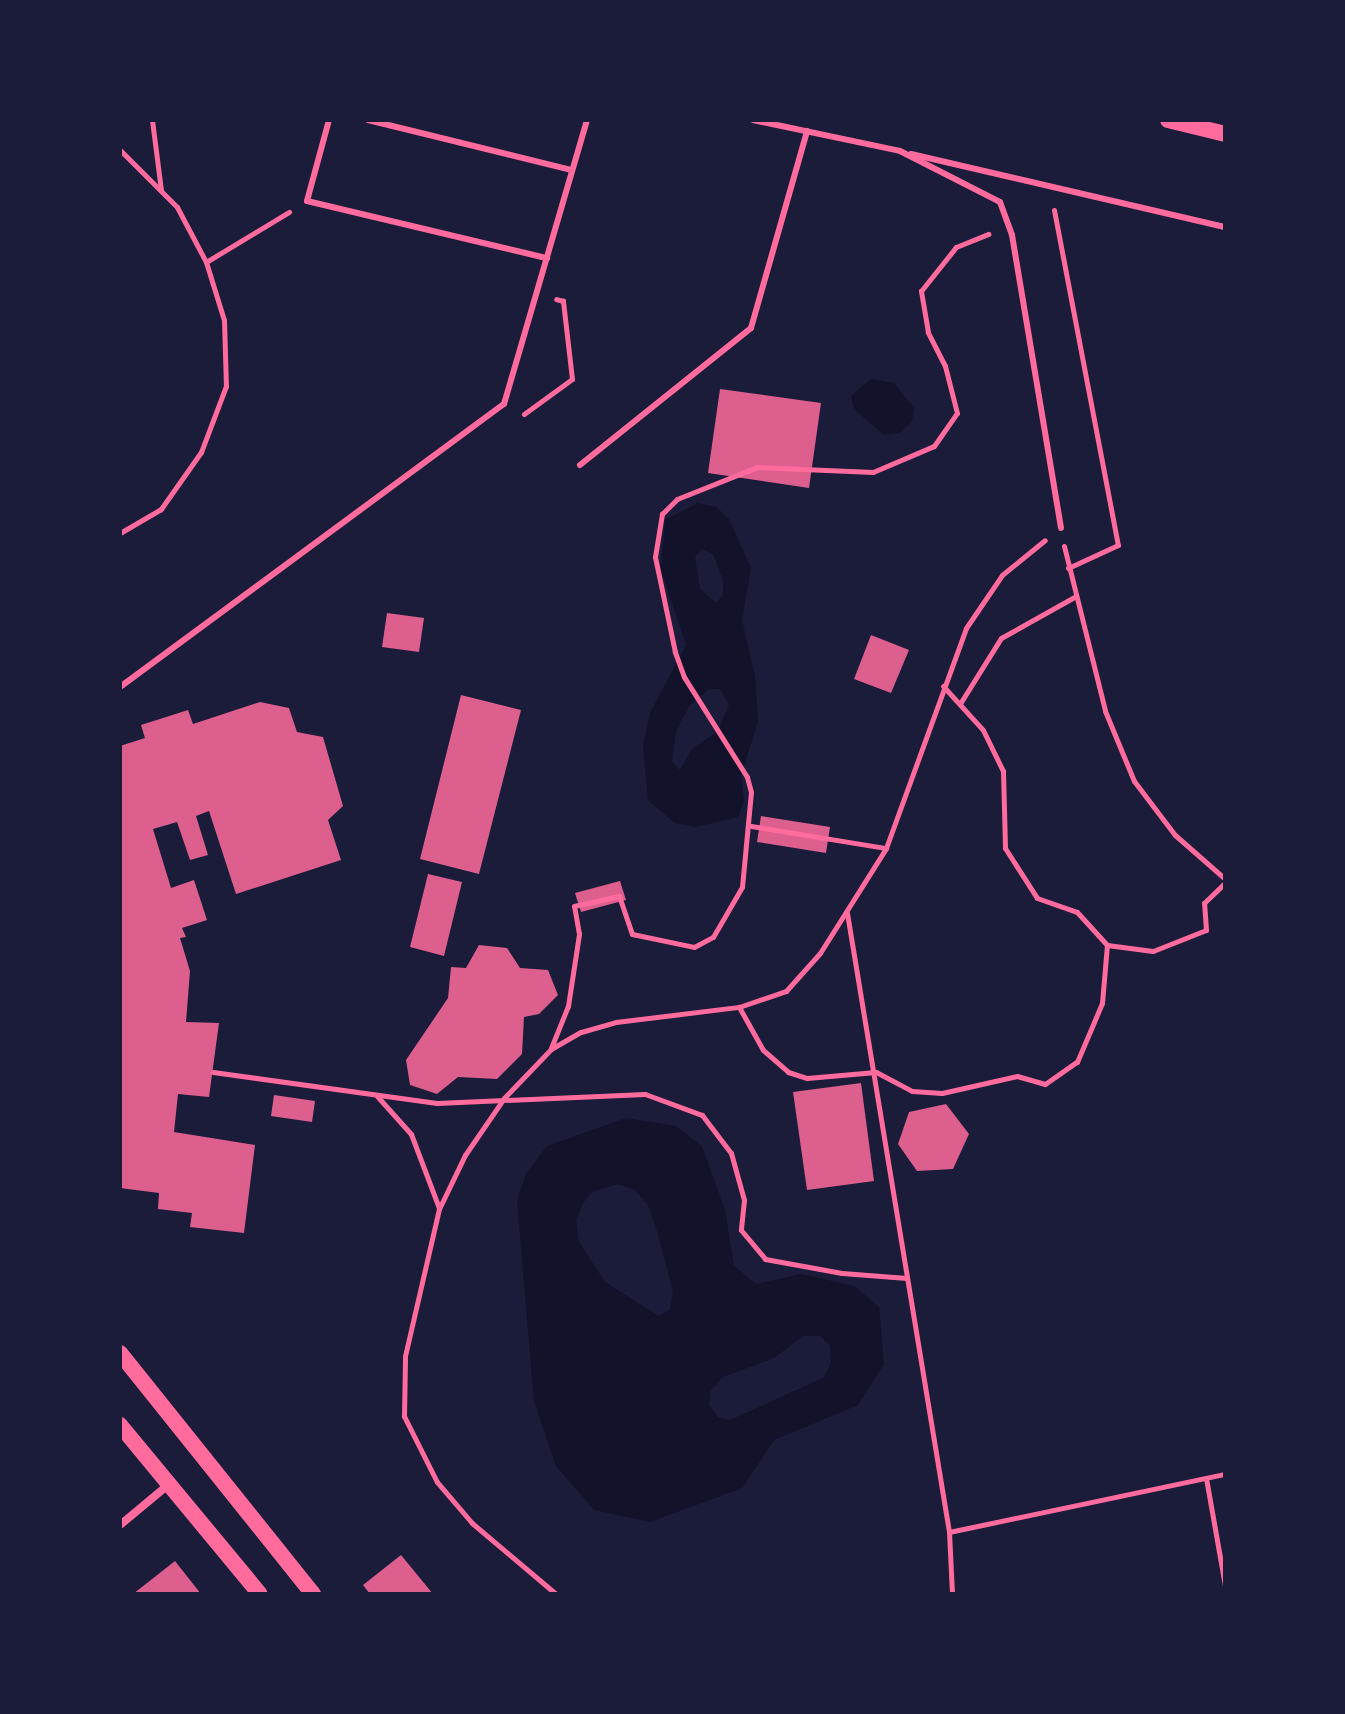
<!DOCTYPE html>
<html>
<head>
<meta charset="utf-8">
<style>
  body { margin:0 }
  #map { position:relative; width:1345px; height:1714px; overflow:hidden; background:#1b1b3a; font-family:"Public Sans",sans-serif }
  div>[style] { position:absolute }
  .water>* { inset:0; background:#12122b }
  .building>* { inset:0; background:#dd5f8e }
  .path>* { height:5px; margin:-2.5px; padding:0 2.5px; transform-origin:2.5px; border-radius:2.5px; background:#ff6b9d }
  .service>* { height:6px; margin:-3px; padding:0 3px; transform-origin:3px; border-radius:3px; background:#ff6b9d }
  .minor>* { height:8px; margin:-4px; padding:0 4px; transform-origin:4px; border-radius:4px; background:#ff6b9d }
  .secondary>* { height:16px; margin:-8px; padding:0 8px; transform-origin:8px; border-radius:8px; background:#ff6b9d }
  span { translate:-50% -50%; white-space:nowrap; text-align:center; line-height:1.15; -webkit-text-stroke:8px #1b1b3a; paint-order:stroke }
  .frame { position:absolute; inset:0; border:122px solid #1b1b3a; pointer-events:none }
</style>
</head>
<body>
<div id="map">
  <div class="water">
    <div style="clip-path:polygon(871px 379px,894px 383px,914px 408px,912px 421px,900px 433px,884px 435px,854px 409px,851px 396px)"></div>
    <div style="clip-path:polygon(evenodd,698px 503px,716px 507px,729px 519px,751px 568px,742px 620px,755px 676px,758px 722px,741px 775px,744px 801px,738px 817px,696px 827px,675px 823px,648px 800px,643px 746px,650px 713px,686px 645px,661px 570px,665px 520px,698px 503px,702px 549px,713px 554px,723px 580px,723px 595px,716px 603px,700px 589px,695px 557px,702px 549px,698px 503px,709px 689px,720px 689px,729px 705px,718px 731px,692px 749px,680px 770px,672px 762px,676px 731px,689px 706px,709px 689px)"></div>
    <div style="clip-path:polygon(evenodd,626px 1118px,676px 1126px,702px 1146px,725px 1210px,734px 1266px,756px 1284px,801px 1274px,854px 1286px,879px 1307px,884px 1364px,858px 1405px,774px 1440px,742px 1488px,650px 1522px,594px 1510px,556px 1466px,534px 1401px,517px 1200px,526px 1174px,547px 1146px,626px 1118px,618px 1184px,635px 1190px,648px 1205px,657px 1231px,673px 1291px,670px 1309px,659px 1316px,605px 1282px,579px 1242px,576px 1220px,583px 1203px,592px 1192px,618px 1184px,626px 1118px,803px 1336px,820px 1336px,830px 1346px,831px 1363px,823px 1378px,730px 1420px,718px 1417px,709px 1405px,710px 1391px,723px 1377px,774px 1358px,803px 1336px)"></div>
  </div>
  <div class="building">
    <div style="clip-path:polygon(720px 389px,821px 403px,809px 488px,708px 473px)"></div>
    <div style="clip-path:polygon(387px 613px,424px 618px,419px 652px,382px 647px)"></div>
    <div style="clip-path:polygon(871px 635px,909px 650px,891px 693px,854px 679px)"></div>
    <div style="clip-path:polygon(461px 695px,521px 710px,479px 874px,420px 859px)"></div>
    <div style="clip-path:polygon(260px 702px,289px 708px,297px 732px,323px 737px,343px 806px,328px 820px,341px 860px,236px 894px,209px 811px,196px 816px,208px 855px,190px 860px,177px 822px,153px 829px,171px 888px,194px 880px,207px 920px,182px 928px,186px 937px,180px 938px,190px 971px,186px 1022px,219px 1023px,209px 1097px,178px 1094px,174px 1132px,255px 1145px,244px 1233px,190px 1227px,192px 1213px,158px 1209px,159px 1193px,120px 1188px,120px 746px,145px 738px,141px 725px,188px 710px,193px 724px)"></div>
    <div style="clip-path:polygon(761px 816px,830px 827px,826px 853px,757px 842px)"></div>
    <div style="clip-path:polygon(428px 874px,462px 882px,444px 956px,410px 947px)"></div>
    <div style="clip-path:polygon(620px 881px,626px 900px,581px 912px,575px 893px)"></div>
    <div style="clip-path:polygon(479px 945px,507px 948px,520px 968px,548px 970px,558px 995px,539px 1014px,524px 1017px,522px 1054px,497px 1079px,458px 1077px,437px 1094px,410px 1085px,406px 1060px,448px 998px,451px 967px,466px 968px)"></div>
    <div style="clip-path:polygon(861px 1083px,874px 1181px,807px 1190px,793px 1092px)"></div>
    <div style="clip-path:polygon(274px 1095px,315px 1101px,312px 1122px,271px 1116px)"></div>
    <div style="clip-path:polygon(946px 1104px,969px 1134px,953px 1169px,917px 1171px,898px 1144px,909px 1112px)"></div>
    <div style="clip-path:polygon(401px 1555px,433px 1594px,370px 1594px,363px 1585px)"></div>
    <div style="clip-path:polygon(175px 1561px,201px 1594px,133px 1594px)"></div>
  </div>
  <div class="path">
    <div style="left:152px;top:120px;width:71px;rotate:82.7deg"></div>
    <div style="left:120px;top:150px;width:81px;rotate:45deg"></div>
    <div style="left:177px;top:207px;width:62px;rotate:62.2deg"></div>
    <div style="left:206px;top:262px;width:61px;rotate:72.8deg"></div>
    <div style="left:224px;top:320px;width:66px;rotate:88.3deg"></div>
    <div style="left:226px;top:386px;width:71px;rotate:110.7deg"></div>
    <div style="left:201px;top:452px;width:70px;rotate:125.1deg"></div>
    <div style="left:161px;top:509px;width:48px;rotate:149.7deg"></div>
    <div style="left:1054px;top:210px;width:341px;rotate:79.2deg"></div>
    <div style="left:1118px;top:545px;width:55px;rotate:155.3deg"></div>
    <div style="left:206px;top:262px;width:97px;rotate:-31.1deg"></div>
    <div style="left:524px;top:414px;width:59px;rotate:-36.1deg"></div>
    <div style="left:572px;top:379px;width:79px;rotate:-96.6deg"></div>
    <div style="left:563px;top:301px;width:7px;rotate:-164deg"></div>
    <div style="left:1064px;top:546px;width:170px;rotate:76deg"></div>
    <div style="left:1105px;top:711px;width:76px;rotate:67.5deg"></div>
    <div style="left:1134px;top:781px;width:68px;rotate:52.8deg"></div>
    <div style="left:1175px;top:835px;width:67px;rotate:41.3deg"></div>
    <div style="left:943px;top:686px;width:59px;rotate:47.7deg"></div>
    <div style="left:983px;top:730px;width:46px;rotate:64deg"></div>
    <div style="left:1003px;top:771px;width:77px;rotate:88.5deg"></div>
    <div style="left:1005px;top:848px;width:59px;rotate:57.4deg"></div>
    <div style="left:1037px;top:898px;width:42px;rotate:19.3deg"></div>
    <div style="left:1077px;top:912px;width:45px;rotate:47.7deg"></div>
    <div style="left:1107px;top:945px;width:46px;rotate:7.4deg"></div>
    <div style="left:1153px;top:951px;width:57px;rotate:-21.6deg"></div>
    <div style="left:1206px;top:930px;width:27px;rotate:-94deg"></div>
    <div style="left:1204px;top:903px;width:29px;rotate:-44deg"></div>
    <div style="left:961px;top:702px;width:75px;rotate:-58deg"></div>
    <div style="left:1001px;top:638px;width:86px;rotate:-29.2deg"></div>
    <div style="left:751px;top:826px;width:137px;rotate:9.3deg"></div>
    <div style="left:847px;top:913px;width:627px;rotate:80.64deg"></div>
    <div style="left:949px;top:1532px;width:62px;rotate:87.2deg"></div>
    <div style="left:739px;top:1007px;width:49px;rotate:60.8deg"></div>
    <div style="left:763px;top:1050px;width:33px;rotate:41deg"></div>
    <div style="left:788px;top:1072px;width:20px;rotate:18deg"></div>
    <div style="left:807px;top:1078px;width:69px;rotate:-5deg"></div>
    <div style="left:876px;top:1072px;width:41px;rotate:27.8deg"></div>
    <div style="left:912px;top:1091px;width:30px;rotate:4deg"></div>
    <div style="left:942px;top:1093px;width:77px;rotate:-12.8deg"></div>
    <div style="left:1017px;top:1076px;width:29px;rotate:16deg"></div>
    <div style="left:1045px;top:1084px;width:39px;rotate:-35deg"></div>
    <div style="left:1077px;top:1062px;width:64px;rotate:-67deg"></div>
    <div style="left:1102px;top:1003px;width:58px;rotate:-85.1deg"></div>
    <div style="left:551px;top:1048px;width:45px;rotate:-68deg"></div>
    <div style="left:568px;top:1006px;width:73px;rotate:-81.3deg"></div>
    <div style="left:579px;top:934px;width:28px;rotate:-100deg"></div>
    <div style="left:574px;top:906px;width:46px;rotate:-12.5deg"></div>
    <div style="left:619px;top:896px;width:40px;rotate:71.1deg"></div>
    <div style="left:632px;top:934px;width:63px;rotate:11.8deg"></div>
    <div style="left:694px;top:947px;width:21px;rotate:-28deg"></div>
    <div style="left:713px;top:937px;width:58px;rotate:-59.9deg"></div>
    <div style="left:742px;top:887px;width:95px;rotate:-84.6deg"></div>
    <div style="left:751px;top:792px;width:16px;rotate:-105deg"></div>
    <div style="left:747px;top:777px;width:118px;rotate:-122.2deg"></div>
    <div style="left:684px;top:677px;width:27px;rotate:-110deg"></div>
    <div style="left:675px;top:652px;width:97px;rotate:-101.9deg"></div>
    <div style="left:655px;top:557px;width:44px;rotate:-80.8deg"></div>
    <div style="left:662px;top:514px;width:21px;rotate:-45deg"></div>
    <div style="left:677px;top:499px;width:86px;rotate:-21.8deg"></div>
    <div style="left:757px;top:467px;width:116px;rotate:2.5deg"></div>
    <div style="left:873px;top:472px;width:66px;rotate:-23.1deg"></div>
    <div style="left:934px;top:446px;width:40px;rotate:-55.1deg"></div>
    <div style="left:957px;top:413px;width:49px;rotate:-104.3deg"></div>
    <div style="left:945px;top:366px;width:38px;rotate:-117deg"></div>
    <div style="left:928px;top:332px;width:42px;rotate:-99.7deg"></div>
    <div style="left:921px;top:291px;width:56px;rotate:-51.5deg"></div>
    <div style="left:956px;top:247px;width:35px;rotate:-22deg"></div>
    <div style="left:213px;top:1072px;width:226px;rotate:7.9deg"></div>
    <div style="left:437px;top:1103px;width:208px;rotate:-2.5deg"></div>
    <div style="left:645px;top:1094px;width:61px;rotate:20.2deg"></div>
    <div style="left:702px;top:1115px;width:48px;rotate:52.7deg"></div>
    <div style="left:731px;top:1153px;width:49px;rotate:74.5deg"></div>
    <div style="left:744px;top:1200px;width:30px;rotate:96deg"></div>
    <div style="left:741px;top:1230px;width:38px;rotate:50deg"></div>
    <div style="left:765px;top:1259px;width:78px;rotate:10.3deg"></div>
    <div style="left:842px;top:1273px;width:65px;rotate:4.4deg"></div>
    <div style="left:377px;top:1096px;width:51px;rotate:48.2deg"></div>
    <div style="left:411px;top:1134px;width:79px;rotate:69.3deg"></div>
    <div style="left:1206px;top:1478px;width:110px;rotate:80deg"></div>
    <div style="left:949px;top:1532px;width:282px;rotate:-11.9deg"></div>
    <div style="left:556px;top:1594px;width:110px;rotate:-139.8deg"></div>
    <div style="left:472px;top:1523px;width:54px;rotate:-130.5deg"></div>
    <div style="left:437px;top:1482px;width:74px;rotate:-116.6deg"></div>
    <div style="left:404px;top:1416px;width:60px;rotate:-89deg"></div>
    <div style="left:405px;top:1356px;width:151px;rotate:-77deg"></div>
    <div style="left:439px;top:1209px;width:60px;rotate:-64.3deg"></div>
    <div style="left:465px;top:1155px;width:69px;rotate:-55.6deg"></div>
    <div style="left:504px;top:1098px;width:68px;rotate:-46.2deg"></div>
    <div style="left:551px;top:1049px;width:34px;rotate:-30deg"></div>
    <div style="left:581px;top:1032px;width:36px;rotate:-16deg"></div>
    <div style="left:616px;top:1022px;width:124px;rotate:-7deg"></div>
    <div style="left:739px;top:1007px;width:50px;rotate:-18.8deg"></div>
    <div style="left:786px;top:991px;width:51px;rotate:-48.2deg"></div>
    <div style="left:820px;top:953px;width:124px;rotate:-57.8deg"></div>
    <div style="left:886px;top:848px;width:234px;rotate:-70deg"></div>
    <div style="left:966px;top:628px;width:64px;rotate:-55.8deg"></div>
    <div style="left:1002px;top:575px;width:55px;rotate:-39.1deg"></div>
  </div>
  <div class="service">
    <div style="left:329px;top:120px;width:84px;rotate:105.2deg"></div>
    <div style="left:307px;top:201px;width:247px;rotate:13.4deg"></div>
    <div style="left:368px;top:120px;width:210px;rotate:13.8deg"></div>
    <div style="left:753px;top:120px;width:150px;rotate:11.9deg"></div>
    <div style="left:900px;top:151px;width:112px;rotate:27deg"></div>
    <div style="left:1000px;top:202px;width:35px;rotate:70deg"></div>
    <div style="left:1012px;top:235px;width:297px;rotate:80.5deg"></div>
    <div style="left:911px;top:154px;width:322px;rotate:13.1deg"></div>
    <div style="left:580px;top:465px;width:219px;rotate:-38.7deg"></div>
    <div style="left:751px;top:328px;width:205px;rotate:-74.1deg"></div>
    <div style="left:120px;top:687px;width:477px;rotate:-36.4deg"></div>
    <div style="left:504px;top:404px;width:296px;rotate:-73.7deg"></div>
  </div>
  <div class="minor">
    <div style="left:120px;top:1525px;width:62px;rotate:-39.8deg"></div>
  </div>
  <div class="secondary">
    <div style="left:1168px;top:120px;width:59px;rotate:13.8deg"></div>
    <div style="left:120px;top:1353px;width:309px;rotate:51.3deg"></div>
    <div style="left:120px;top:1425px;width:219px;rotate:50.4deg"></div>
  </div>
  <div class="frame"></div>
</div>
</body>
</html>
